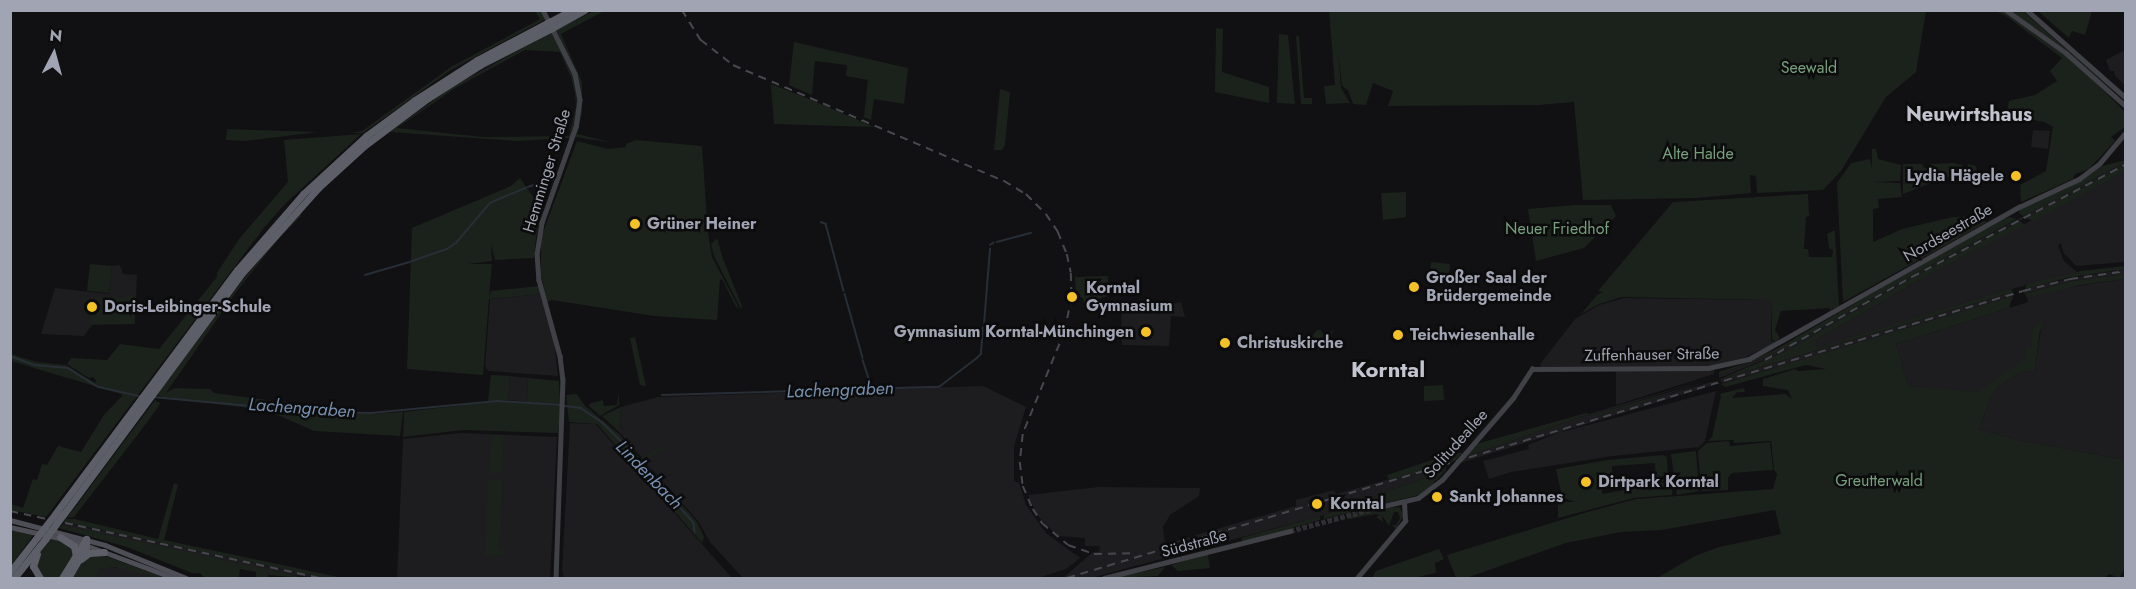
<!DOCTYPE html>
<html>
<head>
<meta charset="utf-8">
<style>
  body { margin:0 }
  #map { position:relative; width:2136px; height:589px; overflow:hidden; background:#111012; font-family:Jost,sans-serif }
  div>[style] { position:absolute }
  .built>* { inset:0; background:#1d1c1f }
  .green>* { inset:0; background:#1b221c }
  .stream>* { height:1.5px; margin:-0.75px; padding:0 0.75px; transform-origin:0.75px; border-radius:0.75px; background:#272e36 }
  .secondary-tunnel>* { height:4.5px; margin-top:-2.25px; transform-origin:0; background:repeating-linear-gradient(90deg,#2e2e32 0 4.5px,transparent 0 6.5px) }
  .secondary>* { height:4.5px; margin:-2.25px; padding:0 2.25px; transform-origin:2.25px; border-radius:2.25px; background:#3f4147 }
  .primary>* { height:5px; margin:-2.5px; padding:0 2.5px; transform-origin:2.5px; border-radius:2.5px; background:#4d4e56 }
  .highway>* { height:7px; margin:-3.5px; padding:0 3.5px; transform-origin:3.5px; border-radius:3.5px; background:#5d5f68 }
  .rail>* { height:1.5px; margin-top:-0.75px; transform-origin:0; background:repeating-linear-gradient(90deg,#46484e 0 8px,transparent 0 14px) }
  .secondary-bridge>* { height:4.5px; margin:-2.25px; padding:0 2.25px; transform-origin:2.25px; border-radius:2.25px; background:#3f4147 }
  .highway-bridge>* { height:7px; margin:-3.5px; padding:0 3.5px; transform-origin:3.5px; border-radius:3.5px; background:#5d5f68 }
  .dots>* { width:16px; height:16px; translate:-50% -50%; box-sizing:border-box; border:3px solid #0c0c0d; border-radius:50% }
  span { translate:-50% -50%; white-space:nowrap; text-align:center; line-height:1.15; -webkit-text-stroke:5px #0c0c0d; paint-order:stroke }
  .park-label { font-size:16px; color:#789f7e }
  .street-label { font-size:16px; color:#a1a5b3 }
  .poi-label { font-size:16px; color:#a1a5b3; font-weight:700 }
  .right { translate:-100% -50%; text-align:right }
  .left { translate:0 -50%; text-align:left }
  .water-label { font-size:18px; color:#7790af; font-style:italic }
  .quarter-label { font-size:20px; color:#c2c5cf; font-weight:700 }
  .district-label { font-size:22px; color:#c2c5cf; font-weight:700 }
  .frame { position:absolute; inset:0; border:12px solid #a1a5b3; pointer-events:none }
  .north { position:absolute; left:24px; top:24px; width:60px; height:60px; -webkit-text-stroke:4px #0c0c0d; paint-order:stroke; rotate:6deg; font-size:16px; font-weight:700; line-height:24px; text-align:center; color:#a1a5b3 }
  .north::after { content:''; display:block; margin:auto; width:21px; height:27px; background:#a1a5b3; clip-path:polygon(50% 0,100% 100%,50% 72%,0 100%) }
</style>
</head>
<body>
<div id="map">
  <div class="built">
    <div style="clip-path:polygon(2125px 50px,2125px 85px,2115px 76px,2114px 71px,2110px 71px,2106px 60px)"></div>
    <div style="clip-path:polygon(2033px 130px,2050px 131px,2048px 149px,2031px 147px)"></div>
    <div style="clip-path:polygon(2125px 162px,2125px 165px,1912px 278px,1788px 350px,1719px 378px,1719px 375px,1787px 348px,1911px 276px)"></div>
    <div style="clip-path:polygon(2125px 171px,2125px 262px,2076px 266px,2063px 252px,2061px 243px,2058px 245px,2064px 261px,2077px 272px,1989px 295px,1817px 349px,1816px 340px,1930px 274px)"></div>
    <div style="clip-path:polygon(120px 265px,123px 274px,137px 275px,135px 324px,92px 325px,84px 336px,41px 334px,55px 288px,109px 294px,112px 266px)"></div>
    <div style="clip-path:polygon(2125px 269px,2125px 274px,2072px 281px,2024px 294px,2025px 289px,2041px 284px)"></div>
    <div style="clip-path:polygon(2125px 279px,2125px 460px,2018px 440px,1979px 429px,1992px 394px,2000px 385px,2022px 372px,2035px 371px,2042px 321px,2025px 358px,1977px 393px,1908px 386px,1896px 344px,2028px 302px,2027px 298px,2057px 289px)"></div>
    <div style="clip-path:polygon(2013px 292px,2013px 296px,1784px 365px,1722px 383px,1720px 379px)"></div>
    <div style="clip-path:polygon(541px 294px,554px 340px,558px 376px,488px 371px,485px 366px,490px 299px)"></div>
    <div style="clip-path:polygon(1624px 298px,1771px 300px,1771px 340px,1775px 343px,1744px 358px,1714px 365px,1714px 374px,1616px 405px,1616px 371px,1538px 372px,1541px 363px,1575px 319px,1599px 305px)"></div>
    <div style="clip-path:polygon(1121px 301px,1167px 305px,1181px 302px,1185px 317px,1171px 316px,1169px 346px,1122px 345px)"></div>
    <div style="clip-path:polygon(510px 376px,528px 378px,527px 402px,508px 400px)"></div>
    <div style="clip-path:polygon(1714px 377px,1590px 416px,1715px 381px,1717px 384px,1460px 463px,1465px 457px,1589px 414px)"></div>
    <div style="clip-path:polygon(983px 386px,1026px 407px,1014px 446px,1014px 481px,1019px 483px,1026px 505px,1046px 533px,1080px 558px,1066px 569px,1038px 578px,743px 578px,710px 542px,698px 521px,620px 433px,621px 407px,658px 397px)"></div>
    <div style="clip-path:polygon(1716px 391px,1705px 441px,1699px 447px,1613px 456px,1511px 472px,1489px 479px,1483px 461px,1529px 449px,1528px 445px,1558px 433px)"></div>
    <div style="clip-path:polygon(570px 423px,595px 424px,601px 430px,732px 578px,564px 578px,562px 570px)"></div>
    <div style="clip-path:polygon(461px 433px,557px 437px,550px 578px,397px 578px,403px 439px)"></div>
    <div style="clip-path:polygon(1447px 463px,1446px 470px,1324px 515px,1091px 578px,1063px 578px,1093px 552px,1099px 552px,1100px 546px,1085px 546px,1085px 538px,1057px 536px,1037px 515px,1028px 495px,1099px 487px,1200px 488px,1199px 496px,1170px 515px,1163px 527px,1165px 544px,1296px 506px,1296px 500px,1334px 490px,1336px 494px)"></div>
    <div style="clip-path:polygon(64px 523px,199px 551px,324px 578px,286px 575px,62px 525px)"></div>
    <div style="clip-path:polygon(112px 567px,126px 568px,152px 577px,96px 578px,99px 569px)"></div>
  </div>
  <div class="green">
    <div style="clip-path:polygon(535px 11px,542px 11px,546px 19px,451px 70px,363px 133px,352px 133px,362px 131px,451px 67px,540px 19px)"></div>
    <div style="clip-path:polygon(594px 11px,604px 11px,561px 34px,582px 82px,582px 113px,577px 134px,614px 143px,575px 137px,580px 113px,580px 90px,556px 30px)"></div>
    <div style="clip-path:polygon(1329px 11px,1329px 10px,1926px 11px,1916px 72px,1886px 97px,1841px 171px,1823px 190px,1757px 193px,1756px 176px,1750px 175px,1751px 193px,1697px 198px,1583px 200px,1574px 102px,1538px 105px,1388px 106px,1393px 91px,1373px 83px,1366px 105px,1353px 104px,1348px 90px,1342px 86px,1338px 50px,1341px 88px,1350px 103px,1326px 104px,1324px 86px,1335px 85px)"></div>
    <div style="clip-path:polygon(1995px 11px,2003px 11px,2064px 55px,2066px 53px,2125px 112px,2125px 127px,2111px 137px,2115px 141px,2089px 169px,2075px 174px,2073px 179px,2021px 202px,2020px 185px,2046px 171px,2053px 127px,2044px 122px,2006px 115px,2009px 101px,2035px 95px,2057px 81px,2050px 71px,2062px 58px,2006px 16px)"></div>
    <div style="clip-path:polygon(2010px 11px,2023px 11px,2125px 101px,2061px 47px)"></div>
    <div style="clip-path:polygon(2038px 11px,2092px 11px,2085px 35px,2072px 31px,2069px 38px)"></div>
    <div style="clip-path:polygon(1216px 28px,1223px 29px,1222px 72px,1269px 87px,1269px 103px,1215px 92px)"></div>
    <div style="clip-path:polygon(evenodd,552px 32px,573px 75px,578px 98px,576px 121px,570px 138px,517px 141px,390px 132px,453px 86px,552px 32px,525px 50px,560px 52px,571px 77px,575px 94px,576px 106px,569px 136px,483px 137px,397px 128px,457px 87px,525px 50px)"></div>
    <div style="clip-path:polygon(1279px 34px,1288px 35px,1295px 104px,1277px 103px)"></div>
    <div style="clip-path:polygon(1296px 36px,1299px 36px,1304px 98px,1312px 98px,1312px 104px,1301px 104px)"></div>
    <div style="clip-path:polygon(794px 42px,908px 68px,904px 104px,874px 99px,871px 120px,864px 117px,868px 80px,846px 76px,847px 65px,815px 61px,812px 95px,789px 85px)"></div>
    <div style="clip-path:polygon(771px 84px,809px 99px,874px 127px,774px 124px)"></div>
    <div style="clip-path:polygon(1000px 89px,1010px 92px,1005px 145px,1002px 150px,994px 150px)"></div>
    <div style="clip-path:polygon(227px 129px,318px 132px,245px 141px,226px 140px)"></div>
    <div style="clip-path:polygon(361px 134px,285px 204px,263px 229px,46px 517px,11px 510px,11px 504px,23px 508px,33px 479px,37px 480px,42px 464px,47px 465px,58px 446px,81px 452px,104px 415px,122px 396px,121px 394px,11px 361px,11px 354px,36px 362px,66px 365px,95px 383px,96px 380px,93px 377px,89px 378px,67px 364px,71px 358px,107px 360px,120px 344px,159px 349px,217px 277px,217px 273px,239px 239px,288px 182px,284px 140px)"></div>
    <div style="clip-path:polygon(636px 140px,702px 146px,708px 233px,712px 257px,740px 310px,735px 305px,722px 279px,720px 280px,717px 320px,654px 316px,552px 300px,547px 302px,541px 274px,541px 238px,577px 141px,608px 149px,626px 147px,626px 144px)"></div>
    <div style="clip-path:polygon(1872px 149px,1876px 149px,1878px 159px,1901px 165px,1900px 181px,1873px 182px,1900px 183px,1902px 197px,1878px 199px,1879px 208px,1873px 209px,1873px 242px,1902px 229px,1953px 217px,1976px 216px,1987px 222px,1843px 302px,1837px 183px,1851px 163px,1870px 159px,1872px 168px)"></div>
    <div style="clip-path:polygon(2125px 160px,2125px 162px,2028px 214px,2023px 216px,2019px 213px,2020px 209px,2070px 187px,2099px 167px)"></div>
    <div style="clip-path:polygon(1954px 163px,1962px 165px,1963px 169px,1968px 169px,1968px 164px,1976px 166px,1977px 172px,1944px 178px,1903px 194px,1903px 164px,1922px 164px,1924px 168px,1931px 168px,1931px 164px)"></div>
    <div style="clip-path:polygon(2125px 165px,2125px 171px,2034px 221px,2025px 218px)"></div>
    <div style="clip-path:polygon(520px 178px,543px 211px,536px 237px,534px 258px,495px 260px,491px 245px,492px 261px,468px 264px,492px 264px,489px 297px,491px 291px,539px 286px,541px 294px,489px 299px,483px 375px,407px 369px,412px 228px,511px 186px)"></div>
    <div style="clip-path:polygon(1406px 192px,1406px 217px,1383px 220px,1381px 193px)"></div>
    <div style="clip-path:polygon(1808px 194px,1809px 216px,1806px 217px,1804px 249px,1808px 249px,1809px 257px,1832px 257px,1833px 250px,1829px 248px,1827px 234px,1835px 230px,1839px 306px,1830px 310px,1829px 308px,1781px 311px,1775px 330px,1780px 338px,1775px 342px,1772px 339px,1771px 300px,1622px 297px,1599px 304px,1581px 314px,1597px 295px,1603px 292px,1598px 291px,1673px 202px)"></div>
    <div style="clip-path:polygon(1574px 205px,1611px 205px,1616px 216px,1584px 248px,1536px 261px,1528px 209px)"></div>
    <div style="clip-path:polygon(301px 211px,301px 216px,279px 238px,236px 292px,166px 393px,174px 388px,210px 389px,214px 393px,371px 414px,403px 412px,400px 436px,314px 431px,280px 416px,256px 409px,157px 396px,161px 396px,157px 395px,160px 390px,242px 281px)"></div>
    <div style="clip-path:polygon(2010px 217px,2017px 219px,1911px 276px,1787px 348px,1719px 375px,1719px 372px,1752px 361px,1780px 347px,2000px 219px)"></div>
    <div style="clip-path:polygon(2020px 221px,2025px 225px,1930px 274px,1816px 340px,1817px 348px,1989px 295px,2011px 289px,2013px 292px,1720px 379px,1788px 350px,1912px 278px)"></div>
    <div style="clip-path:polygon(717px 238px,723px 259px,742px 306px,741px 309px,714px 256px,711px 244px)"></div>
    <div style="clip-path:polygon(1431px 262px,1450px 264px,1448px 285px,1432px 283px,1430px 275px)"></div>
    <div style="clip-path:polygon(90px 264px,112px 266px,109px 293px,87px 291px)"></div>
    <div style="clip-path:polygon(2125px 266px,2125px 269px,2066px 278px,2025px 289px,2027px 284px,2080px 271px)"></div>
    <div style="clip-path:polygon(2125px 274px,2125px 279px,2080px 285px,2027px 298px,2025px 294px,2072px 281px)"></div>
    <div style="clip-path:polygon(1108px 276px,1108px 296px,1084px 303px,1083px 298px,1076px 296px,1075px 277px)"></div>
    <div style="clip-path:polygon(127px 293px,136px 297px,134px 324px,92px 324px,92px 311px,97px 311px,97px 297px,124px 298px)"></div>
    <div style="clip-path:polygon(2013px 296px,2009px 308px,1896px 344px,1908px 386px,1977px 392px,2025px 358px,2027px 347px,2031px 347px,2032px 331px,2041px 321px,2044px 324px,2040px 330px,2035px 371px,2022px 372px,2000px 385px,1992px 394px,1979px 429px,2018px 440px,2125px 460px,2125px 568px,2119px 578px,2109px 574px,2105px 578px,1657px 578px,1695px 556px,1719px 547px,1781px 534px,1775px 510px,1661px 530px,1621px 532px,1566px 543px,1469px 577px,1456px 578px,1447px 555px,1584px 513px,1636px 499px,1773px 489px,1777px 474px,1774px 470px,1771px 441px,1734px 443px,1733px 440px,1708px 441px,1712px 437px,1721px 396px,1719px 394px,1744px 388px,1745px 392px,1737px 392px,1732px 398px,1785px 394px,1792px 399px,1788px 390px,1763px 386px,1763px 379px,1795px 369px,1798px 371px,1826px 369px,1806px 365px,1725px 387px,1721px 384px)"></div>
    <div style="clip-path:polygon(1317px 330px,1321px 330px,1322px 333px,1334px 331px,1318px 351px,1310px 339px)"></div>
    <div style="clip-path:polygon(635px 337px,646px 386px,640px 385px,630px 338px)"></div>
    <div style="clip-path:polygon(491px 375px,510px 376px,508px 400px,488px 401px)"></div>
    <div style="clip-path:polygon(528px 378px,559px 381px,560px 405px,527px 402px)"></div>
    <div style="clip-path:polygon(1715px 379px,1591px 418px,1590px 416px,1636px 402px)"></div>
    <div style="clip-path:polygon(1443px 385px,1444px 400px,1424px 401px,1424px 386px)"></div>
    <div style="clip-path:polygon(619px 392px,619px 405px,600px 416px,589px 406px,589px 404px,603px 400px,604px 406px,617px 405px)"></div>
    <div style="clip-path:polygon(577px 394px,585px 406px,619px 434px,640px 459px,663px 446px,664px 448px,635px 467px,597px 424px,569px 422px,566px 395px)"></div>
    <div style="clip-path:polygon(155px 400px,160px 403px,159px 406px,139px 433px,74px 517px,67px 518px)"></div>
    <div style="clip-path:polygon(499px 401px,561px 406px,558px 433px,463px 430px,403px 437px,404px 412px)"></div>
    <div style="clip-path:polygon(621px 407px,620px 433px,602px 416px)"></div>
    <div style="clip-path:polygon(1586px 413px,1589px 414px,1465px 457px,1476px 444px)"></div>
    <div style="clip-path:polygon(492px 435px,504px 435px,502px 473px,489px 473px)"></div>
    <div style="clip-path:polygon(1729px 441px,1730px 446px,1770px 442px,1773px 470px,1732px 473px,1728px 478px,1728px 490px,1701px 491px,1698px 451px,1707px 443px)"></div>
    <div style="clip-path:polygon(1696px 451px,1699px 491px,1677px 495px,1671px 454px)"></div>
    <div style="clip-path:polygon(1456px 452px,1462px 453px,1455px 461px,1389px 480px,1387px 475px)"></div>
    <div style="clip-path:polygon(1663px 455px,1667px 457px,1668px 480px,1656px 483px,1655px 463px,1612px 466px,1613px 487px,1602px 488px,1602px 494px,1673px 481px,1672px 495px,1634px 498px,1558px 518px,1558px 502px,1575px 502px,1562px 497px,1556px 469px,1608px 460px)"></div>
    <div style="clip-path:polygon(648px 465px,697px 522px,704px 537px,702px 543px,639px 471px)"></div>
    <div style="clip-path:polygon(1446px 470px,1434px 482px,1435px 485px,1419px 495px,1350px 512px,1352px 514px,1364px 510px,1399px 507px,1404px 515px,1396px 529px,1392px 525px,1396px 525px,1400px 518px,1398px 512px,1394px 512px,1389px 526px,1382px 515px,1383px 522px,1376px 517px,1380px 515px,1376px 514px,1349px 519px,1347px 513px,1324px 519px,1324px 515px)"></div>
    <div style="clip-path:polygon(488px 480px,502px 480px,499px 550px,506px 551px,501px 555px,479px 555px,485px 554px)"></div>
    <div style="clip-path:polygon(174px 483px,178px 485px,164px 540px,343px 578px,324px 578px,63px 522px,65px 519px,75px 519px,158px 539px)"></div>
    <div style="clip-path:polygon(1320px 516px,1320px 520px,1243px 542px,1241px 538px)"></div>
    <div style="clip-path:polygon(62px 525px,198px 554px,305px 578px,268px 575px,267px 578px,256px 578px,256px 572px,240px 569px,239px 578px,205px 578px,200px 573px,192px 573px,127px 547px,59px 528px)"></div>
    <div style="clip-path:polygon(11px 530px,34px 534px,11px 566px)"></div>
    <div style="clip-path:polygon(51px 538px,71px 545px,75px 554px,59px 578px,42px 578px,36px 572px,37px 557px)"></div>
    <div style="clip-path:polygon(1439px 549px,1444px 559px,1435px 563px,1436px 573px,1413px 578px,1372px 578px,1376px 571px)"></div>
    <div style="clip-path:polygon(90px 554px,102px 555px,166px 578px,156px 578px,115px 567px,99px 569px,96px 578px,71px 578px,84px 559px)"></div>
    <div style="clip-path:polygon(1208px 554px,1210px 568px,1178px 571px,1171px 565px)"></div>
    <div style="clip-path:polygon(1165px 567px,1158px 576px,1113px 578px)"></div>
  </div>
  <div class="stream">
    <div style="left:528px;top:187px;width:28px;rotate:-19deg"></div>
    <div style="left:821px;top:222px;width:5px;rotate:22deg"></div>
    <div style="left:826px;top:224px;width:69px;rotate:75deg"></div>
    <div style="left:997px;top:242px;width:35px;rotate:-15deg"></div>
    <div style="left:990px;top:245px;width:4px;rotate:-34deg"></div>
    <div style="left:412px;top:261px;width:37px;rotate:-19deg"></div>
    <div style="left:447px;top:249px;width:11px;rotate:-34deg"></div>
    <div style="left:456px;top:243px;width:52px;rotate:-49.6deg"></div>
    <div style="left:490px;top:203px;width:39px;rotate:-23deg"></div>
    <div style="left:365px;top:275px;width:47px;rotate:-16.1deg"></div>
    <div style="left:845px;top:294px;width:66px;rotate:74.3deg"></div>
    <div style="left:984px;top:324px;width:75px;rotate:-85.4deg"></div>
    <div style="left:10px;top:356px;width:27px;rotate:20deg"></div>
    <div style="left:35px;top:365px;width:33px;rotate:5deg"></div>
    <div style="left:68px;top:368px;width:36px;rotate:32deg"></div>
    <div style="left:99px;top:387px;width:41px;rotate:12.7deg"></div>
    <div style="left:863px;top:360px;width:29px;rotate:72deg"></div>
    <div style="left:662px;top:395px;width:277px;rotate:-1.7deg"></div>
    <div style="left:939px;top:387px;width:48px;rotate:-37.3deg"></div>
    <div style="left:977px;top:358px;width:6px;rotate:-45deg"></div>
    <div style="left:981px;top:354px;width:26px;rotate:-86deg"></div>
    <div style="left:153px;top:397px;width:166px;rotate:5.2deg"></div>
    <div style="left:318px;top:412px;width:53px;rotate:1.1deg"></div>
    <div style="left:371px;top:413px;width:129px;rotate:-5.4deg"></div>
    <div style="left:499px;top:401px;width:61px;rotate:3.8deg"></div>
    <div style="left:565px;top:406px;width:16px;rotate:7deg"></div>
    <div style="left:581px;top:408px;width:25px;rotate:34deg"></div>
    <div style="left:602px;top:422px;width:34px;rotate:45deg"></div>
    <div style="left:626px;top:446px;width:20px;rotate:60deg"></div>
    <div style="left:636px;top:463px;width:22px;rotate:39deg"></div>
    <div style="left:653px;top:477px;width:62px;rotate:48.3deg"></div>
    <div style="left:694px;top:523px;width:9px;rotate:84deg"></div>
  </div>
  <div class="secondary-tunnel">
    <div style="left:1290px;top:531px;width:92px;rotate:-15.1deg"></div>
  </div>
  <div class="secondary">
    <div style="left:543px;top:10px;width:72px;rotate:63.4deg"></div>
    <div style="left:575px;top:74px;width:26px;rotate:79deg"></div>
    <div style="left:580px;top:100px;width:27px;rotate:98deg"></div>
    <div style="left:576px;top:127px;width:102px;rotate:109.5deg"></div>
    <div style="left:542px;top:223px;width:30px;rotate:99deg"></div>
    <div style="left:537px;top:253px;width:27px;rotate:86deg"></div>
    <div style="left:539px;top:280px;width:79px;rotate:74.6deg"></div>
    <div style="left:560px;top:356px;width:23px;rotate:83deg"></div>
    <div style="left:563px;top:379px;width:199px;rotate:92deg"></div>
    <div style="left:2006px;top:10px;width:74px;rotate:35.6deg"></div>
    <div style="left:2066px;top:53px;width:80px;rotate:41.5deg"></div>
    <div style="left:2027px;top:10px;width:132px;rotate:41.6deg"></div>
    <div style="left:1463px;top:456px;width:77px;rotate:-49.2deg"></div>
    <div style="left:1513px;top:398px;width:35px;rotate:-57deg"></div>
    <div style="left:1532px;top:369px;width:176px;rotate:-0.3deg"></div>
    <div style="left:1708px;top:368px;width:42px;rotate:-12.4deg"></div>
    <div style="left:1749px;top:359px;width:310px;rotate:-29.4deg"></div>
    <div style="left:2019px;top:207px;width:66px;rotate:-25deg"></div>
    <div style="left:2079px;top:179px;width:26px;rotate:-37deg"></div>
    <div style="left:2100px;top:163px;width:40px;rotate:-50deg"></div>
    <div style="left:1379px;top:507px;width:40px;rotate:-13deg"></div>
    <div style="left:1418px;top:498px;width:30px;rotate:-37deg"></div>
    <div style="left:1104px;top:578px;width:192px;rotate:-14.2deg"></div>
    <div style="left:1357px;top:578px;width:75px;rotate:-49.9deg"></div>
    <div style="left:1405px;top:521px;width:19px;rotate:-93deg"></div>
  </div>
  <div class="primary">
    <div style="left:10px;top:520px;width:98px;rotate:14.7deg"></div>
    <div style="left:105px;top:545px;width:87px;rotate:22.2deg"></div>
    <div style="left:10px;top:527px;width:69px;rotate:12.6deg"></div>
    <div style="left:77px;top:542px;width:103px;rotate:20.4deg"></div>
  </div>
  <div class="highway">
    <div style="left:551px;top:21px;width:24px;rotate:-28deg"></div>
    <div style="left:554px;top:27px;width:35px;rotate:-29deg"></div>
    <div style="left:55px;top:514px;width:304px;rotate:-53.3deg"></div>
    <div style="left:237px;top:270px;width:101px;rotate:-49deg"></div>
    <div style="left:303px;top:194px;width:86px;rotate:-42.6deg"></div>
    <div style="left:366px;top:136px;width:61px;rotate:-36.3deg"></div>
    <div style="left:415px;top:100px;width:74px;rotate:-32.8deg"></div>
    <div style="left:477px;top:60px;width:79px;rotate:-27.9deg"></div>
    <div style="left:63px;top:515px;width:302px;rotate:-53.5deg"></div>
    <div style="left:243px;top:272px;width:113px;rotate:-48.2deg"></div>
    <div style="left:318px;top:188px;width:62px;rotate:-42.4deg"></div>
    <div style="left:364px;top:146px;width:80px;rotate:-36.9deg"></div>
    <div style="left:428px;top:98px;width:62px;rotate:-32.4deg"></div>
    <div style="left:480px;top:65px;width:79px;rotate:-27.2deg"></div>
    <div style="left:60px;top:537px;width:17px;rotate:33deg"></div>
    <div style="left:74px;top:546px;width:10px;rotate:79deg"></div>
    <div style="left:37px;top:554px;width:13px;rotate:108deg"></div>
    <div style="left:33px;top:566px;width:14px;rotate:60deg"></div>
    <div style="left:81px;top:559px;width:10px;rotate:-37deg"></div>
    <div style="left:89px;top:553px;width:15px;rotate:-4deg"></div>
    <div style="left:10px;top:572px;width:46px;rotate:-52.1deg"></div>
    <div style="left:14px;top:578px;width:51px;rotate:-51.3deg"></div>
    <div style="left:62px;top:578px;width:46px;rotate:-58.4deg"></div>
    <div style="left:68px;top:578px;width:36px;rotate:-60deg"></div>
    <div style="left:86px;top:547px;width:8px;rotate:-90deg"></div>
  </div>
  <div class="rail">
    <div style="left:682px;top:10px;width:36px;rotate:58deg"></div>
    <div style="left:701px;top:40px;width:41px;rotate:38deg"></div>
    <div style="left:733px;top:65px;width:295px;rotate:23.2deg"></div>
    <div style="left:1004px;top:181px;width:26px;rotate:31deg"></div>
    <div style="left:1026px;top:194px;width:28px;rotate:45deg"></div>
    <div style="left:1046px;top:214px;width:22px;rotate:56deg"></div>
    <div style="left:1058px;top:232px;width:24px;rotate:68deg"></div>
    <div style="left:1067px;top:254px;width:19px;rotate:78deg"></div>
    <div style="left:1071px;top:273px;width:24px;rotate:88deg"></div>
    <div style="left:1072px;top:297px;width:35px;rotate:102deg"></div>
    <div style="left:1065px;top:331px;width:111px;rotate:112.2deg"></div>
    <div style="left:1023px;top:434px;width:28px;rotate:96deg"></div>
    <div style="left:1020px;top:462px;width:24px;rotate:83deg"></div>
    <div style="left:1023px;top:486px;width:25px;rotate:67deg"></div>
    <div style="left:1033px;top:509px;width:17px;rotate:57deg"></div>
    <div style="left:1042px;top:523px;width:34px;rotate:40deg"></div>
    <div style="left:1068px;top:545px;width:28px;rotate:19deg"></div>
    <div style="left:1094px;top:554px;width:39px;rotate:-1deg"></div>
    <div style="left:1765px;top:360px;width:169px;rotate:-29.5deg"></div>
    <div style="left:1912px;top:277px;width:242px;rotate:-27.8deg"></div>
    <div style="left:10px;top:511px;width:317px;rotate:12.2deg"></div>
    <div style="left:1067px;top:578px;width:998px;rotate:-16.71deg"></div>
    <div style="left:2023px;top:291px;width:49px;rotate:-14.3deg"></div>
    <div style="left:2070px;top:279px;width:57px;rotate:-8.1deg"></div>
  </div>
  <div class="secondary-bridge">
    <div style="left:1442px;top:480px;width:32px;rotate:-49deg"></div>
  </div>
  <div class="highway-bridge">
    <div style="left:547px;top:23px;width:4px;rotate:-27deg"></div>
    <div style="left:550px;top:29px;width:4px;rotate:-27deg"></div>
    <div style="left:38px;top:536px;width:28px;rotate:-52deg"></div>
    <div style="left:46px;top:538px;width:29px;rotate:-54deg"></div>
  </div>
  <div class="dots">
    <div style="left:2016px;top:176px;background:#f4c226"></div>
    <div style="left:635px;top:224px;background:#f4c226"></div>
    <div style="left:1414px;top:287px;background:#f4c226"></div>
    <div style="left:1072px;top:297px;background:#f4c226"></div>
    <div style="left:92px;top:307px;background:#f4c226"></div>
    <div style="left:1146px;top:332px;background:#f4c226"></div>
    <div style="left:1398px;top:335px;background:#f4c226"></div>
    <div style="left:1225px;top:343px;background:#f4c226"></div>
    <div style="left:1586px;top:482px;background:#f4c226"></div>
    <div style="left:1437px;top:497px;background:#f4c226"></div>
    <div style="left:1317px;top:504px;background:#f4c226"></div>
  </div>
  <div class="park-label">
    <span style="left:1809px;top:68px">Seewald</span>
    <span style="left:1698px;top:154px">Alte Halde</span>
    <span style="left:1557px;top:229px">Neuer Friedhof</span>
    <span style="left:1879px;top:481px">Greutterwald</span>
  </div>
  <div class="street-label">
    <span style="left:547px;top:171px;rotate:-73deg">Hemminger Straße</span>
    <span style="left:1948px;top:233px;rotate:-30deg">Nordseestraße</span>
    <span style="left:1652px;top:355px;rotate:-1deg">Zuffenhauser Straße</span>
    <span style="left:1456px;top:444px;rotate:-48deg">Solitudeallee</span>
    <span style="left:1194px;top:544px;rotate:-15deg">Südstraße</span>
  </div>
  <div class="poi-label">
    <span class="right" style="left:2004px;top:176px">Lydia Hägele</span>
    <span class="left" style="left:647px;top:224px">Grüner Heiner</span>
    <span class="left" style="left:1426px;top:287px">Großer Saal der<br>Brüdergemeinde</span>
    <span class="left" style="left:1086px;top:297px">Korntal<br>Gymnasium</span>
    <span class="left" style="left:104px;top:307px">Doris-Leibinger-Schule</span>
    <span class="right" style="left:1134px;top:332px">Gymnasium Korntal-Münchingen</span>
    <span class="left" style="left:1410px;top:335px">Teichwiesenhalle</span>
    <span class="left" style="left:1237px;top:343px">Christuskirche</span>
    <span class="left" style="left:1598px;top:482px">Dirtpark Korntal</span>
    <span class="left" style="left:1449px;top:497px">Sankt Johannes</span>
    <span class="left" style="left:1330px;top:504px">Korntal</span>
  </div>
  <div class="water-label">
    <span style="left:840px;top:390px;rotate:-2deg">Lachengraben</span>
    <span style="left:302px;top:408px;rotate:4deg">Lachengraben</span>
    <span style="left:649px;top:475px;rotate:46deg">Lindenbach</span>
  </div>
  <div class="quarter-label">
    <span style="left:1969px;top:114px">Neuwirtshaus</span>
  </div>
  <div class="district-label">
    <span style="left:1388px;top:370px">Korntal</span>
  </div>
  <div class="frame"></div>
  <div class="north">N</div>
</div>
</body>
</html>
